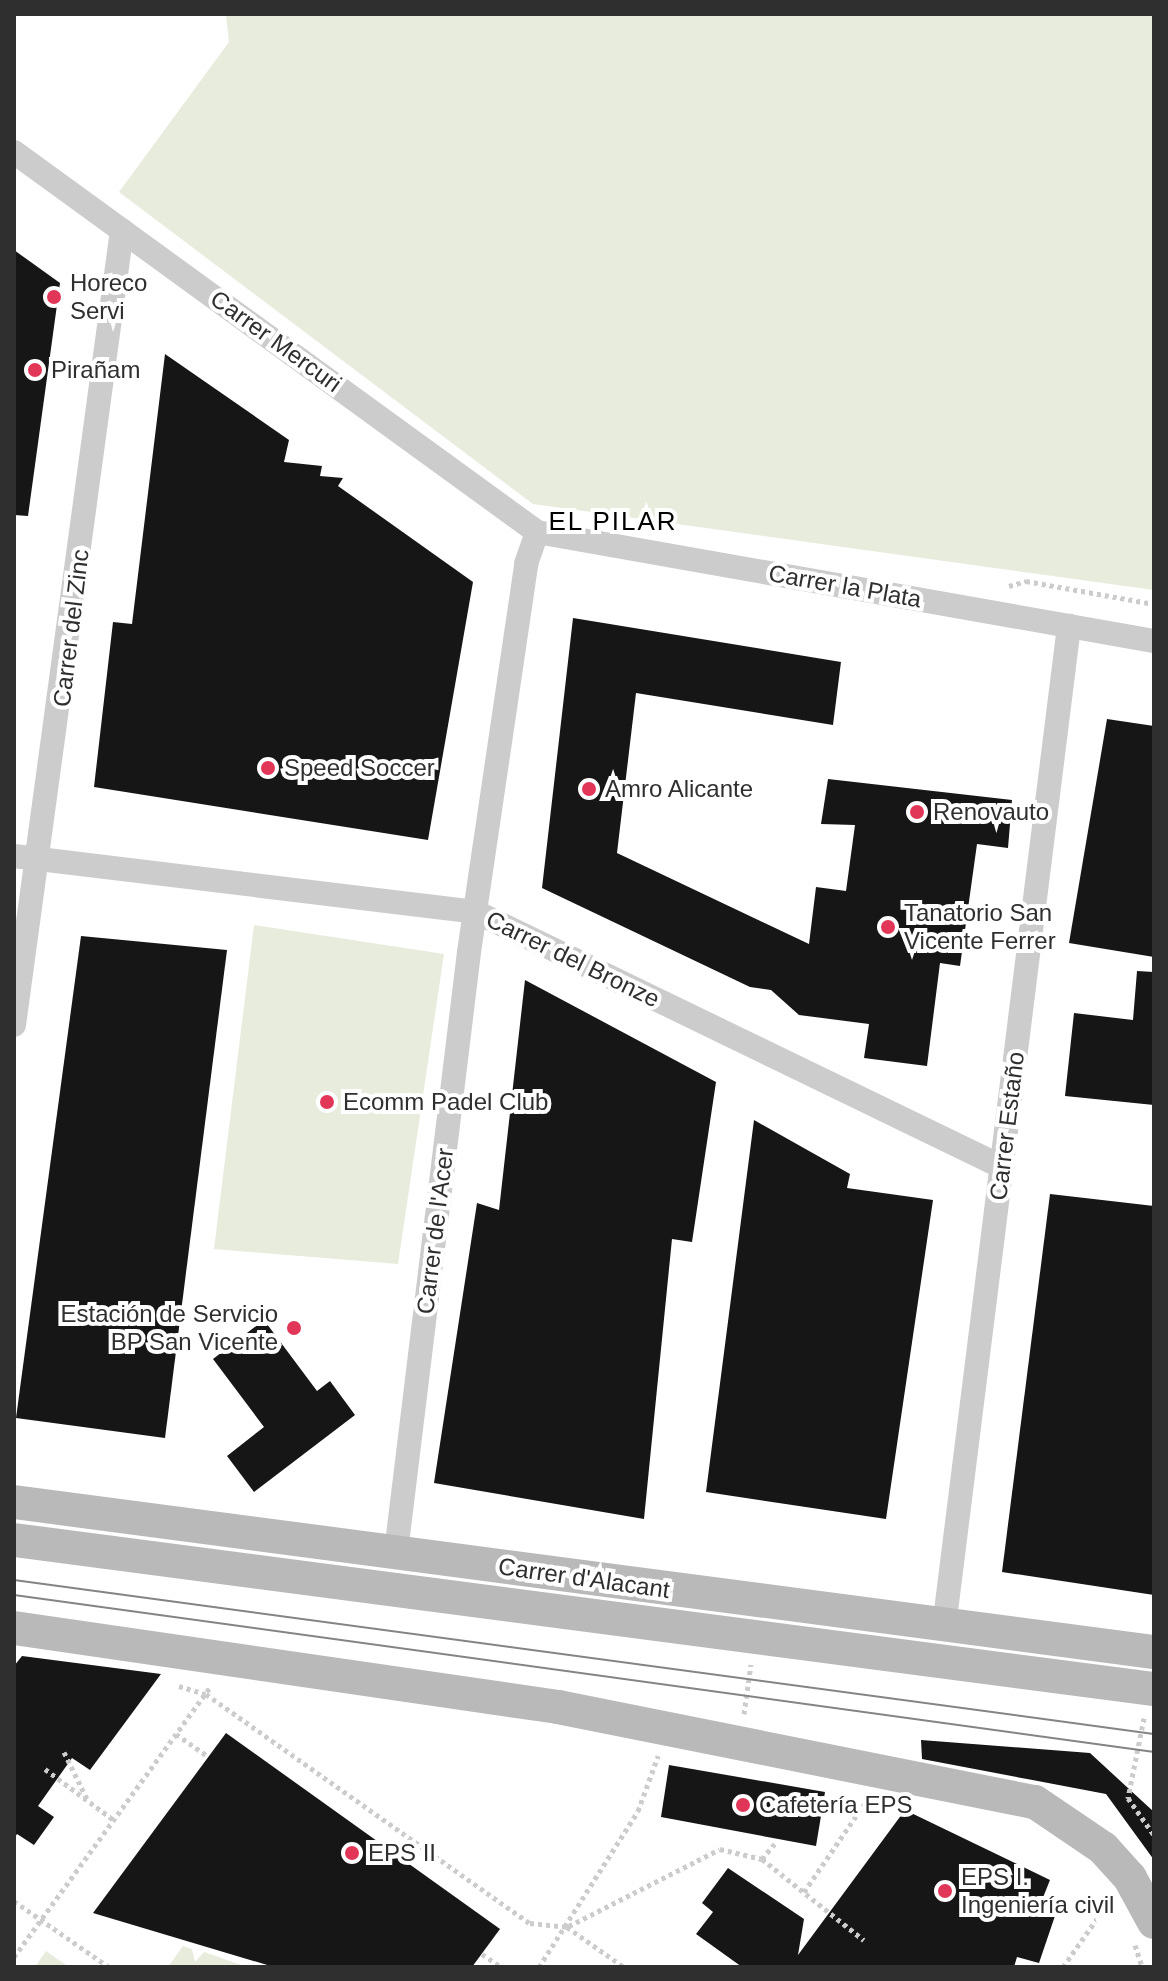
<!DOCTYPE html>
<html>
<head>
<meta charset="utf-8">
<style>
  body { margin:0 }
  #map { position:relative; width:1168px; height:1981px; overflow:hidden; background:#fff; font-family:Helvetica,sans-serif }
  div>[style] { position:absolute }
  .green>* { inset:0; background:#e7ecdd }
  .building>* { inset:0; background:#161616 }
  .path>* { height:5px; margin-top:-2.5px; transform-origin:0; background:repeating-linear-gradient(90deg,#ccc 0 4px,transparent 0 8px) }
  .street>* { height:24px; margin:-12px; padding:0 12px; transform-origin:12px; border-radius:12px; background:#ccc }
  .secondary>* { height:34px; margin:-17px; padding:0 17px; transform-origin:17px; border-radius:17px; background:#b9b9b9 }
  .tram>* { height:2px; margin:-1px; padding:0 1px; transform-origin:1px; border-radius:1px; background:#848484 }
  .dots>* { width:22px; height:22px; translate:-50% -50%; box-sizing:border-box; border:4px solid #fff; border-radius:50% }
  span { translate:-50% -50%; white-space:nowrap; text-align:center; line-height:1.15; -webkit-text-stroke:8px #fff; paint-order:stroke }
  .poi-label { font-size:24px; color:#2f2f2f }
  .left { translate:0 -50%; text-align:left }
  .right { translate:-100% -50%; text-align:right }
  .street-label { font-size:24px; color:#2f2f2f }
  .neighbourhood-label { font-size:26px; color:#000; letter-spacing:2px }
  .frame { position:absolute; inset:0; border:16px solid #2f2f2f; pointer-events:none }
</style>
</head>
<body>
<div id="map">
  <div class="green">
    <div style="clip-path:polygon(226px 14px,1154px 14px,1154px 590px,533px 504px,119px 192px,229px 42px)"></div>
    <div style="clip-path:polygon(254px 925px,444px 954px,398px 1264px,214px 1249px)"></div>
    <div style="clip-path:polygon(183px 1946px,192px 1949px,195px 1962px,204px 1952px,247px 1967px,168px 1967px)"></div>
    <div style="clip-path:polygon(46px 1951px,69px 1967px,35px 1967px)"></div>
  </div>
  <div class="building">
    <div style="clip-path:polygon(14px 250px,60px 283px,28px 516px,14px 515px)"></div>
    <div style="clip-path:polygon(165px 354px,289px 440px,284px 462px,322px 466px,320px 476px,343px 478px,338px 486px,473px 582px,428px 840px,94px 787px,113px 622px,132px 624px)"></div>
    <div style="clip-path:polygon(573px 618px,841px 662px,833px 725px,636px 693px,617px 853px,809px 944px,816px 887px,846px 891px,855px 825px,821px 824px,828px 779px,1012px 800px,1008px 848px,977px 844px,960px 966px,940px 963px,927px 1066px,864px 1058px,869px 1024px,799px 1015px,771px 990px,750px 987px,542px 888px)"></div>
    <div style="clip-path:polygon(1107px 719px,1154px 726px,1154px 957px,1069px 943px)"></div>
    <div style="clip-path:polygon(81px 936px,227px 950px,165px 1438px,16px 1418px)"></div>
    <div style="clip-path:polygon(1137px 971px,1154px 972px,1154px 1105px,1065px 1096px,1074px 1013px,1133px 1020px)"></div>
    <div style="clip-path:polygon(525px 980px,716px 1082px,692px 1242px,672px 1239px,644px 1519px,434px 1483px,477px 1203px,499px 1210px)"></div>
    <div style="clip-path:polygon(754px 1120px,850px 1174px,847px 1188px,933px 1200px,886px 1519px,706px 1492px)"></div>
    <div style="clip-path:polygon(1050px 1194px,1154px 1206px,1154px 1595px,1002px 1572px)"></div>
    <div style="clip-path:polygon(264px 1320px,317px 1391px,330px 1381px,355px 1415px,254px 1492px,227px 1456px,264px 1427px,213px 1359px)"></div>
    <div style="clip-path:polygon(22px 1656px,161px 1674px,90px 1770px,72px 1758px,38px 1806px,54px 1817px,34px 1845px,17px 1834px,14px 1839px,14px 1666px)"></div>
    <div style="clip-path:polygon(226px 1733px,500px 1929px,472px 1967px,274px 1967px,93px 1913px)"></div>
    <div style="clip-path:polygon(921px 1740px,1090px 1753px,1154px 1812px,1154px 1860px,1106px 1794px,922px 1759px)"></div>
    <div style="clip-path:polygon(669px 1765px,825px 1792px,816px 1846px,661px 1817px)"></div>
    <div style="clip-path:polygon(905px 1810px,1050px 1880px,1040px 1905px,1057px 1910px,1039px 1963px,1017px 1957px,1014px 1967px,742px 1967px,696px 1934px,713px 1912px,702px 1903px,728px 1868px,804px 1919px,798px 1955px)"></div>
  </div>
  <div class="path">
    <div style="left:1009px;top:586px;width:18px;rotate:-16deg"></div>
    <div style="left:1026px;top:581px;width:130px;rotate:10.2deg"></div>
    <div style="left:179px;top:1686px;width:28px;rotate:17deg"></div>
    <div style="left:206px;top:1694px;width:397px;rotate:35.3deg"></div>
    <div style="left:530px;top:1923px;width:37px;rotate:6deg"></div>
    <div style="left:567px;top:1927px;width:70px;rotate:35.1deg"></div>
    <div style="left:744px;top:1714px;width:50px;rotate:-82deg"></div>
    <div style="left:1144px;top:1718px;width:82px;rotate:101.3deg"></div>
    <div style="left:1128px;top:1798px;width:45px;rotate:54.9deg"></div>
    <div style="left:176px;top:1734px;width:39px;rotate:35deg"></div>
    <div style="left:64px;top:1752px;width:52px;rotate:63.9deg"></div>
    <div style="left:45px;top:1769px;width:86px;rotate:36.5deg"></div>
    <div style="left:762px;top:1859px;width:23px;rotate:-50deg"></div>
    <div style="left:804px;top:1892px;width:112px;rotate:-55.6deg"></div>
    <div style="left:14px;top:1901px;width:116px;rotate:34.8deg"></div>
    <div style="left:569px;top:1926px;width:169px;rotate:-27deg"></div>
    <div style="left:720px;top:1849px;width:43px;rotate:13.4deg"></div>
    <div style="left:762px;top:1859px;width:130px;rotate:38.5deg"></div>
    <div style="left:1135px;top:1945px;width:23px;rotate:72deg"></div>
    <div style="left:482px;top:1954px;width:23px;rotate:34deg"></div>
    <div style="left:14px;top:1957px;width:335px;rotate:-54deg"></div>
    <div style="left:539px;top:1967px;width:185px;rotate:-57.6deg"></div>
    <div style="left:638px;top:1811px;width:59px;rotate:-70deg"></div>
    <div style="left:1063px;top:1967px;width:78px;rotate:-54.9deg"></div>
  </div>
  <div class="street">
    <div style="left:14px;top:152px;width:646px;rotate:36deg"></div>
    <div style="left:537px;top:532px;width:627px;rotate:10.02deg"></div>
    <div style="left:14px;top:856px;width:465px;rotate:6.9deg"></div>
    <div style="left:476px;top:912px;width:585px;rotate:25.86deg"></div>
    <div style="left:14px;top:1025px;width:802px;rotate:-82.26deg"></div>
    <div style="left:396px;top:1552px;width:604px;rotate:-83.06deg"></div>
    <div style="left:469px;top:952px;width:392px;rotate:-81.6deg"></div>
    <div style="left:526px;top:564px;width:34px;rotate:-71deg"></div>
    <div style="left:944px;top:1627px;width:1009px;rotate:-82.88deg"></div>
  </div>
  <div class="secondary">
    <div style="left:14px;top:1502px;width:1150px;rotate:7.5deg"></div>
    <div style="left:14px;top:1540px;width:1150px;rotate:7.45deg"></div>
    <div style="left:14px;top:1628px;width:550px;rotate:8.26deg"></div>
    <div style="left:558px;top:1707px;width:486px;rotate:11.3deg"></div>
    <div style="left:1035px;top:1802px;width:82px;rotate:34.1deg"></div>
    <div style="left:1103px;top:1848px;width:40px;rotate:48deg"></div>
    <div style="left:1130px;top:1878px;width:50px;rotate:61.4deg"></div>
  </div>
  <div class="tram">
    <div style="left:14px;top:1580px;width:1150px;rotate:7.69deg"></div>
    <div style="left:14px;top:1595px;width:1151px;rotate:7.84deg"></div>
  </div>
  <div class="dots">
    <div style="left:54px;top:297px;background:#e13658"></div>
    <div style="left:35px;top:370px;background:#e13658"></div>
    <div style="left:268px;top:768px;background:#e13658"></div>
    <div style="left:589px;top:789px;background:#e13658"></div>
    <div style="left:917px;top:812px;background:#e13658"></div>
    <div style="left:888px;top:927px;background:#e13658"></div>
    <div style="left:327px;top:1102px;background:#e13658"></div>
    <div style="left:294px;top:1328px;background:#e13658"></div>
    <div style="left:743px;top:1805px;background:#e13658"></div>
    <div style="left:352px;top:1853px;background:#e13658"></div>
    <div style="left:945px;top:1891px;background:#e13658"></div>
  </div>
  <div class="poi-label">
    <span class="left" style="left:70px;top:297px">Horeco<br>Servi</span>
    <span class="left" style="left:51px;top:370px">Pirañam</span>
    <span class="left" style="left:284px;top:768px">Speed Soccer</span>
    <span class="left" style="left:605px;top:789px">Amro Alicante</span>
    <span class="left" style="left:933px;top:812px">Renovauto</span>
    <span class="left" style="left:904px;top:927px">Tanatorio San<br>Vicente Ferrer</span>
    <span class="left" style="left:343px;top:1102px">Ecomm Padel Club</span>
    <span class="right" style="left:278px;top:1328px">Estación de Servicio<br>BP San Vicente</span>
    <span class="left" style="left:759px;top:1805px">Cafetería EPS</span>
    <span class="left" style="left:368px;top:1853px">EPS II</span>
    <span class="left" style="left:961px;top:1891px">EPS I.<br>Ingeniería civil</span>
  </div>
  <div class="street-label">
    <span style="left:276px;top:341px;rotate:36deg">Carrer Mercuri</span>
    <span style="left:845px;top:586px;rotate:10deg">Carrer la Plata</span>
    <span style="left:71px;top:628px;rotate:-83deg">Carrer del Zinc</span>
    <span style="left:573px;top:959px;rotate:26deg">Carrer del Bronze</span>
    <span style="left:1007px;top:1126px;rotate:-83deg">Carrer Estaño</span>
    <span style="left:435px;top:1231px;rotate:-83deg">Carrer de l'Acer</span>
    <span style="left:584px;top:1578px;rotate:8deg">Carrer d'Alacant</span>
  </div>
  <div class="neighbourhood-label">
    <span style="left:613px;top:522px">EL PILAR</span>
  </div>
  <div class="frame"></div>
</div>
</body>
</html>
